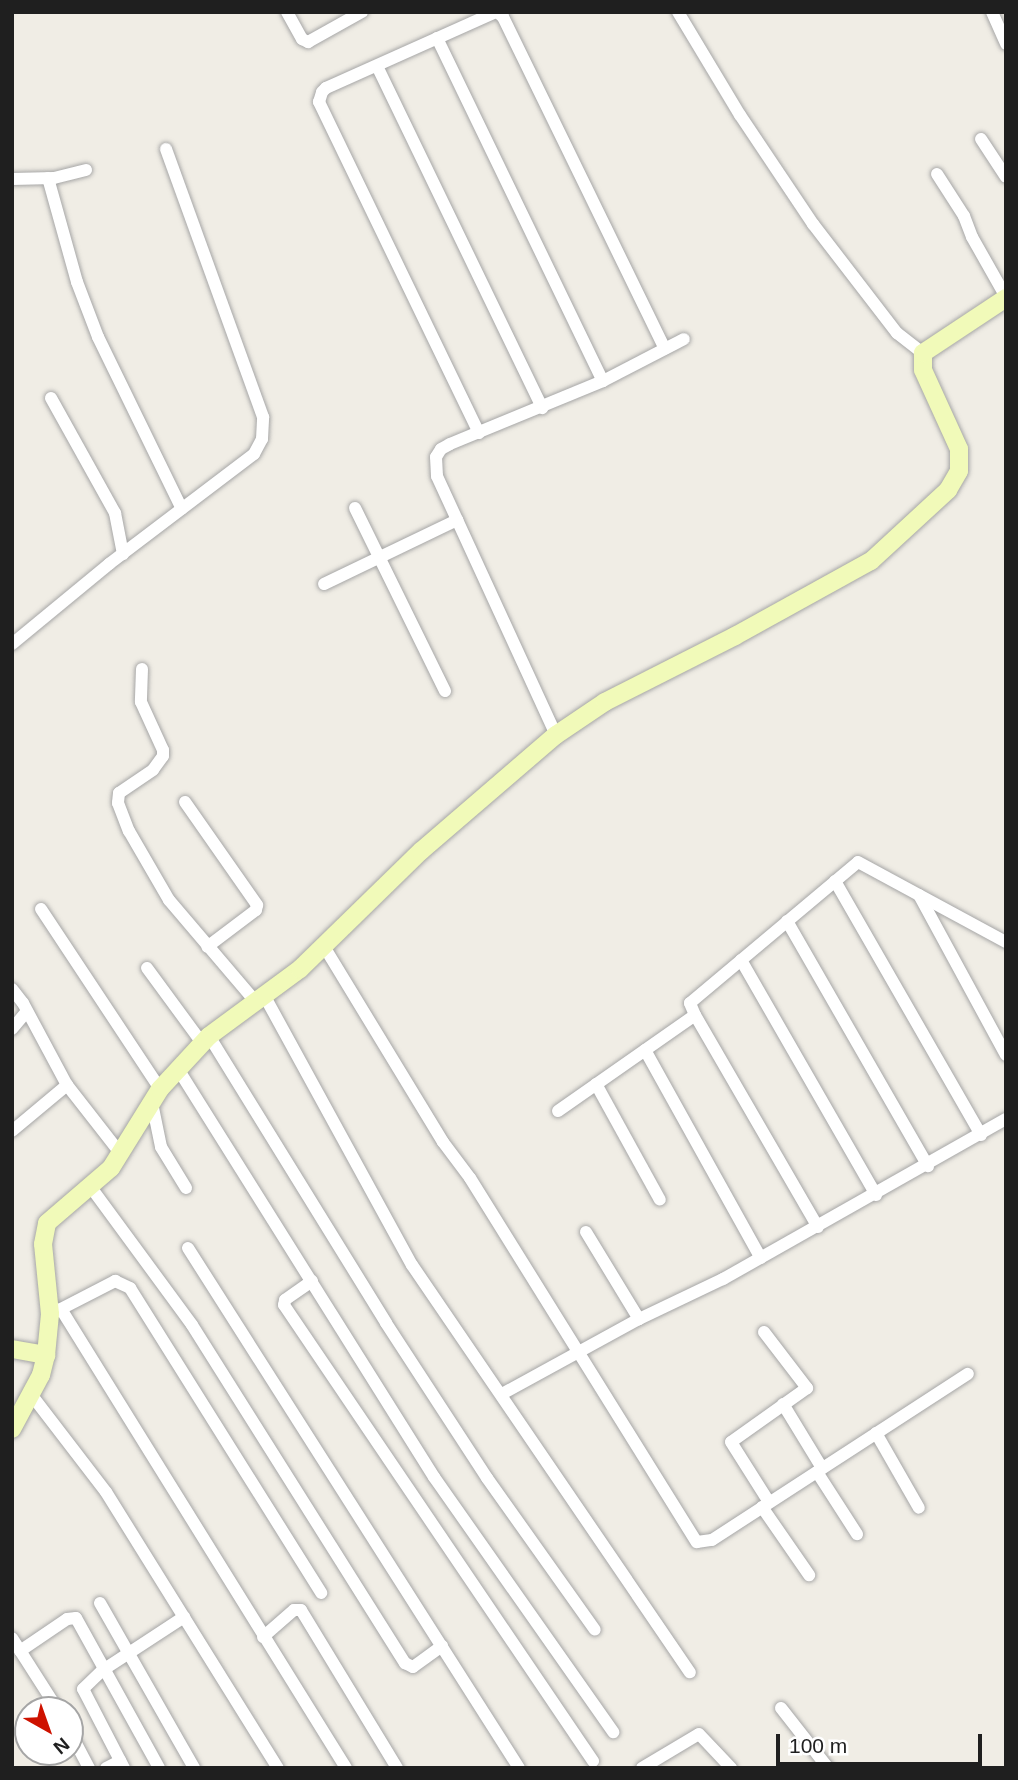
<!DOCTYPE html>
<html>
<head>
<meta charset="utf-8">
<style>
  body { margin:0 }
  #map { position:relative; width:1018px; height:1780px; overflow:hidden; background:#f0ede5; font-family:Arial,sans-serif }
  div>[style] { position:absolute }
  .roads { filter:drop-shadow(0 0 2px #a6a6a6) drop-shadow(0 0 2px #a6a6a6) }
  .street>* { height:12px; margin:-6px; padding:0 6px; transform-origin:6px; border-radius:6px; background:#fff }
  .secondary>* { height:18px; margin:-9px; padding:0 9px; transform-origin:9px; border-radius:9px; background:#f1fab9 }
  span { translate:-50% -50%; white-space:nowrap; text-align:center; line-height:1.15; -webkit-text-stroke:7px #fff; paint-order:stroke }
  .frame { position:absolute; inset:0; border:14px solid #1f1f1f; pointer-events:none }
  .north { position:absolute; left:14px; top:1696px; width:70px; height:70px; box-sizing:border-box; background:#fff; border:2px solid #a5a5a5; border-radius:50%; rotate:140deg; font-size:19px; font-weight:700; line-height:28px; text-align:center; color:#1f1f1f }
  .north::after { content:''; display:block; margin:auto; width:24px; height:32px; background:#ce1200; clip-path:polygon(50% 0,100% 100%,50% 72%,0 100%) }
  .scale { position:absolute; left:776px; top:1734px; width:206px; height:32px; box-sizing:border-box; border:4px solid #1f1f1f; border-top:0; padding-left:9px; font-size:21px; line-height:24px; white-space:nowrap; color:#1f1f1f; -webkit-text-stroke:5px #fff; paint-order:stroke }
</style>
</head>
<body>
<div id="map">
  <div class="roads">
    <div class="street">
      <div style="left:287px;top:12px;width:31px;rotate:61deg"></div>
      <div style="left:302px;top:39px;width:7px;rotate:27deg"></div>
      <div style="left:308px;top:42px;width:62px;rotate:-29.1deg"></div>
      <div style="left:497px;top:12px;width:8px;rotate:40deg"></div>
      <div style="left:503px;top:17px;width:369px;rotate:64deg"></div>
      <div style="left:678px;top:12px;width:120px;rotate:59deg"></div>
      <div style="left:740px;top:115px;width:131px;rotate:56.2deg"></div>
      <div style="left:813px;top:224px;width:138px;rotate:52.4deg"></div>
      <div style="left:897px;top:333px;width:33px;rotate:38deg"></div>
      <div style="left:992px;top:12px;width:35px;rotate:66deg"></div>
      <div style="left:437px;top:38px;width:381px;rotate:64.2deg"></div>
      <div style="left:377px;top:66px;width:380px;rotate:64.2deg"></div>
      <div style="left:981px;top:139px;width:45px;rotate:56.7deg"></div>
      <div style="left:937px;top:174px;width:50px;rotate:57.3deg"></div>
      <div style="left:964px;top:216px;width:22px;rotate:69deg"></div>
      <div style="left:972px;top:237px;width:69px;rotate:60.5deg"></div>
      <div style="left:48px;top:178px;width:108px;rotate:74.4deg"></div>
      <div style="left:77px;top:282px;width:59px;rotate:69.1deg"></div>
      <div style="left:98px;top:337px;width:191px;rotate:64deg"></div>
      <div style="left:12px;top:179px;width:42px;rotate:-1.4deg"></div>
      <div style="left:54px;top:178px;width:33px;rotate:-14deg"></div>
      <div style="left:51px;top:398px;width:132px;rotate:60.9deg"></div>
      <div style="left:115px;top:513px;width:42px;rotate:79deg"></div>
      <div style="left:479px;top:433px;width:368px;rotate:-115.8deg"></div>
      <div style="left:319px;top:102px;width:10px;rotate:-73deg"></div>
      <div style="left:322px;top:92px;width:6px;rotate:-45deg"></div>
      <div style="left:326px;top:88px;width:186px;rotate:-24.1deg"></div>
      <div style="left:355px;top:508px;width:204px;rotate:63.8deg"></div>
      <div style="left:324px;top:584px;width:148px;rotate:-25.7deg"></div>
      <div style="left:12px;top:644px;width:126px;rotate:-39.5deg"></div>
      <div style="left:109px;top:564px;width:182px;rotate:-37.2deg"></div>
      <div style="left:254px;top:454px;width:17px;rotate:-62deg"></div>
      <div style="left:262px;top:439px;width:22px;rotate:-87deg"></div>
      <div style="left:263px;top:417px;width:285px;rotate:-109.9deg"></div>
      <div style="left:142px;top:669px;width:33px;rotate:92deg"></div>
      <div style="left:141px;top:702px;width:53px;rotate:65.4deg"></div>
      <div style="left:163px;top:750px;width:6px;rotate:90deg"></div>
      <div style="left:163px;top:756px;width:17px;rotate:126deg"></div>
      <div style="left:153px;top:770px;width:41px;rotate:145.9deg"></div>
      <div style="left:119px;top:793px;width:10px;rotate:96deg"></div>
      <div style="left:118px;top:803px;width:30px;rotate:69deg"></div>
      <div style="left:129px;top:831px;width:80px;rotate:59.9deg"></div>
      <div style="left:169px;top:900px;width:131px;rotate:49.6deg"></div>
      <div style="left:556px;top:735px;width:285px;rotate:-114.7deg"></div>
      <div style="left:437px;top:476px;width:19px;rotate:-93deg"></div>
      <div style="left:436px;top:457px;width:9px;rotate:-58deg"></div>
      <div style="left:441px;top:449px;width:10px;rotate:-29deg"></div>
      <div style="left:450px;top:444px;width:165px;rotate:-22.4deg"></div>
      <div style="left:603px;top:381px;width:91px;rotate:-27.4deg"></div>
      <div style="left:185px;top:802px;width:126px;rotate:55deg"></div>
      <div style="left:257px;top:905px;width:5px;rotate:101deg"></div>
      <div style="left:256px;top:910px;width:61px;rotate:142.9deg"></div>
      <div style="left:835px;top:881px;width:293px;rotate:60.1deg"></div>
      <div style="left:919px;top:895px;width:182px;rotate:61.5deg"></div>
      <div style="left:41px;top:909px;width:216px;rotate:56.5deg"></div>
      <div style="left:787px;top:921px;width:283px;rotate:60.1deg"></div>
      <div style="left:325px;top:948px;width:227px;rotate:58.7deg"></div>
      <div style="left:443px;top:1142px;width:45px;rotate:53.1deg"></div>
      <div style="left:470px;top:1178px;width:429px;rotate:58.1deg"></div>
      <div style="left:697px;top:1542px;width:15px;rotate:-8deg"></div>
      <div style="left:712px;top:1540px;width:305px;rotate:-33deg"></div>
      <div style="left:741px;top:960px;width:271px;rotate:60.1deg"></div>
      <div style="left:147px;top:968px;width:93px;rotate:53.7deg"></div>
      <div style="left:12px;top:989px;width:18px;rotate:52deg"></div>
      <div style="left:23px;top:1003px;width:93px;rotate:61.8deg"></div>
      <div style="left:67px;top:1085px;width:88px;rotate:52deg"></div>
      <div style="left:264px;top:995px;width:308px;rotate:61.3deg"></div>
      <div style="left:412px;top:1265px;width:493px;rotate:55.7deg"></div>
      <div style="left:695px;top:1015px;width:245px;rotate:59.9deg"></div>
      <div style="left:12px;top:1029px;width:23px;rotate:-50deg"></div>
      <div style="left:209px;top:1036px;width:337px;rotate:58.3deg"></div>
      <div style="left:386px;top:1323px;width:185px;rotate:56.9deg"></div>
      <div style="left:487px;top:1478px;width:186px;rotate:54.6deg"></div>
      <div style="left:645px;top:1050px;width:238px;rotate:60.9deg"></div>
      <div style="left:178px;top:1069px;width:482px;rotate:57.9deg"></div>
      <div style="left:434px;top:1477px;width:312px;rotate:54.9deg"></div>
      <div style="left:596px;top:1084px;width:132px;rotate:61.1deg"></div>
      <div style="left:152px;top:1103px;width:45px;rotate:78.4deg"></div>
      <div style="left:161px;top:1147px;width:48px;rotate:58.6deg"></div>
      <div style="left:558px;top:1111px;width:167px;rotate:-35deg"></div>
      <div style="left:695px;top:1015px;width:13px;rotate:-113deg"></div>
      <div style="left:690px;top:1003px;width:219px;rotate:-40deg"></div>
      <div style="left:858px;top:862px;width:168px;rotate:28.4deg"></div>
      <div style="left:12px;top:1131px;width:72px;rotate:-39.9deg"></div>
      <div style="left:90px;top:1186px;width:172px;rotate:53.7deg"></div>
      <div style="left:192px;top:1325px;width:400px;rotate:57.8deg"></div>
      <div style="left:405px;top:1663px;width:9px;rotate:27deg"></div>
      <div style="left:413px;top:1667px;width:36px;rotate:-36deg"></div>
      <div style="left:586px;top:1232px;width:102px;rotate:58.7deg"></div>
      <div style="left:188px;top:1248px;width:616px;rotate:57.52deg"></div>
      <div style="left:312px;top:1281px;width:33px;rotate:145deg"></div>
      <div style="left:285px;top:1300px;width:5px;rotate:101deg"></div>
      <div style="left:284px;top:1305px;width:551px;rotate:55.88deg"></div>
      <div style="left:61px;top:1309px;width:540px;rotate:58.16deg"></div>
      <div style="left:55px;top:1312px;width:68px;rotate:-27.3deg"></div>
      <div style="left:115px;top:1281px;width:17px;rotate:25deg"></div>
      <div style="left:130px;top:1288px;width:360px;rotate:57.9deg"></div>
      <div style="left:764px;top:1332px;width:71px;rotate:52.5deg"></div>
      <div style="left:807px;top:1388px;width:93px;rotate:144.6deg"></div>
      <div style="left:731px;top:1442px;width:71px;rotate:57.7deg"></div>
      <div style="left:30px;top:1393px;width:125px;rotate:52.5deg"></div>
      <div style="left:106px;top:1492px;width:325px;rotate:58.1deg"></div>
      <div style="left:502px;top:1394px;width:156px;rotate:-28.7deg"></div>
      <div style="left:639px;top:1319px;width:93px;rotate:-25.5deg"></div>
      <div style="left:723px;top:1279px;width:325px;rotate:-29.5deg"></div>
      <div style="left:783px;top:1404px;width:75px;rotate:58.6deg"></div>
      <div style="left:876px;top:1433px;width:86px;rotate:60.2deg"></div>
      <div style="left:817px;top:1472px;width:74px;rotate:57.2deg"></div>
      <div style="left:762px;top:1507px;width:83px;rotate:55.3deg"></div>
      <div style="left:100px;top:1603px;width:190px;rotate:60.3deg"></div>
      <div style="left:263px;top:1637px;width:41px;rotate:-41.1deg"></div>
      <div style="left:294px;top:1610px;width:7px"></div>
      <div style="left:301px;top:1610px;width:185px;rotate:58.7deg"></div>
      <div style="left:12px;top:1638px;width:85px;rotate:57.4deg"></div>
      <div style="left:20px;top:1651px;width:57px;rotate:-34.2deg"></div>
      <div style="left:67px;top:1619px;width:9px;rotate:-6deg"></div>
      <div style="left:76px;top:1618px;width:171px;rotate:61deg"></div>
      <div style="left:781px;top:1708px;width:76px;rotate:51.9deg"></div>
      <div style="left:70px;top:1732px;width:41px;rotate:62.2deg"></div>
      <div style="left:106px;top:1768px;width:16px;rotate:-27deg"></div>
      <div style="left:124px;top:1768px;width:89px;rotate:-117.4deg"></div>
      <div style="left:83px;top:1689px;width:28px;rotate:-44deg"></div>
      <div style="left:103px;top:1670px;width:97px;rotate:-33.2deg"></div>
      <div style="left:642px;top:1768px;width:66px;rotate:-30.8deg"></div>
      <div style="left:699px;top:1734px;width:47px;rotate:46.7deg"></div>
    </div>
    <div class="secondary">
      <div style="left:12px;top:1349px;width:35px;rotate:10deg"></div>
      <div style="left:12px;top:1429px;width:61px;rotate:-61.8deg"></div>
      <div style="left:41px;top:1375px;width:21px;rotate:-76deg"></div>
      <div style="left:46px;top:1355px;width:41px;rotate:-84.4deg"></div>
      <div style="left:50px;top:1314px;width:70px;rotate:-95.7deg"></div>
      <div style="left:43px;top:1244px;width:21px;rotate:-79deg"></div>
      <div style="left:47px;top:1223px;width:84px;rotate:-40.7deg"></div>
      <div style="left:111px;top:1168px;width:93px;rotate:-58.2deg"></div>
      <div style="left:160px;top:1089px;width:72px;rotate:-47.2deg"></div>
      <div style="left:209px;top:1036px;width:113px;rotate:-36.4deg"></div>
      <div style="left:300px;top:969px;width:169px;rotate:-44.3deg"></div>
      <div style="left:421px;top:851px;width:178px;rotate:-40.7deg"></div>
      <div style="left:556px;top:735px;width:59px;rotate:-34deg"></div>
      <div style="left:605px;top:702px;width:146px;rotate:-26.9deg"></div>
      <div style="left:735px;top:636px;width:155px;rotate:-28.9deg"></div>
      <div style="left:871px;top:561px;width:105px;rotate:-42.7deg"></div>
      <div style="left:948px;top:490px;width:22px;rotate:-60deg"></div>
      <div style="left:959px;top:471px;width:22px;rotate:-90deg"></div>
      <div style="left:959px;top:449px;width:87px;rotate:-114.5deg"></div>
      <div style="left:923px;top:370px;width:17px;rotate:-90deg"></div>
      <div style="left:923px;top:353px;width:100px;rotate:-33.5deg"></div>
    </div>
  </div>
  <div class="frame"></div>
  <div class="north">N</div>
  <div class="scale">100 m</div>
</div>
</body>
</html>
